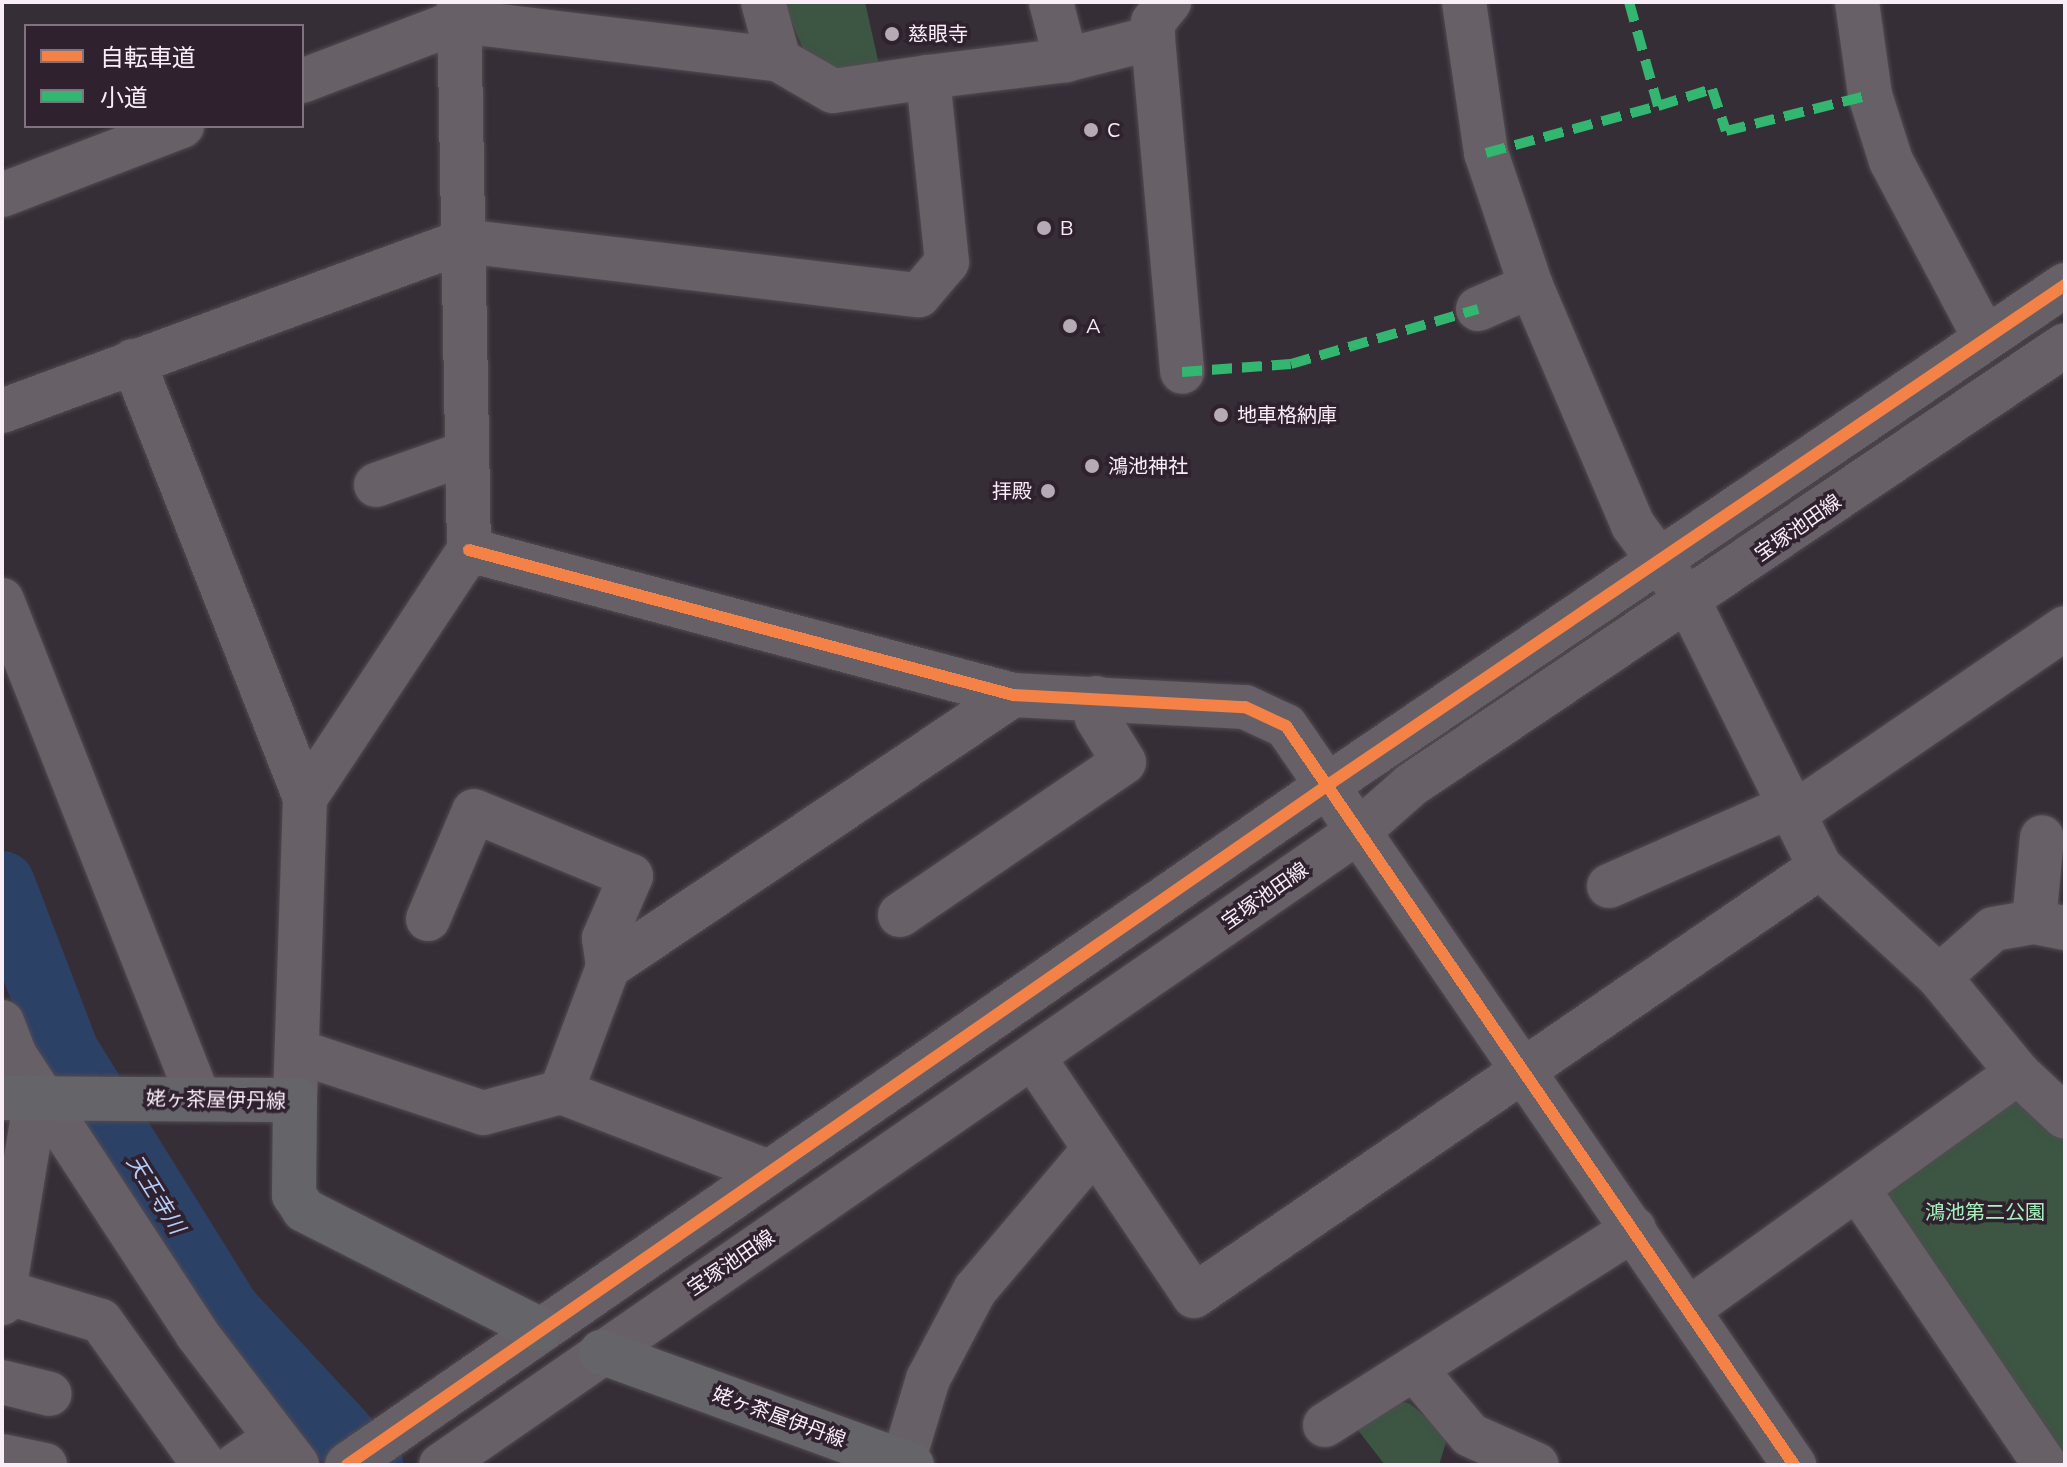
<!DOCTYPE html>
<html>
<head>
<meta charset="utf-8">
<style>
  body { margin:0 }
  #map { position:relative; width:2067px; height:1467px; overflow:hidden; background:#362e36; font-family:"Nunito Sans","Noto Sans JP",sans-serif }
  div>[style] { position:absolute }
  .green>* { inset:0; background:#3c5643 }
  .river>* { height:66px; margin:-33px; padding:0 33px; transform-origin:33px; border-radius:33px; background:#2c4166 }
  .roads { filter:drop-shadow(0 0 2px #524b52) drop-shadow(0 0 2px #524b52) }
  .minor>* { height:44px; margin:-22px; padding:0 22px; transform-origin:22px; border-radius:22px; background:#676067 }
  .major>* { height:44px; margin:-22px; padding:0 22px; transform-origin:22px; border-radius:22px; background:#656569 }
  .quiet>* { height:10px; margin-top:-5px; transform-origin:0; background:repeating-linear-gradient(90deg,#33b770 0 20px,transparent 0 30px) }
  .cycleway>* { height:12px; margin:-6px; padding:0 6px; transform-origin:6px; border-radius:6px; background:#f48246 }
  .dots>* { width:22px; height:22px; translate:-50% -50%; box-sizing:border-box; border:4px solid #30212f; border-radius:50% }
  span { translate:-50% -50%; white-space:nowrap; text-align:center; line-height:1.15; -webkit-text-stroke:7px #30212f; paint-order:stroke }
  .poi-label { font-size:20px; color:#f9eef8 }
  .left { translate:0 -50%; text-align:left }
  .right { translate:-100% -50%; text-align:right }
  .street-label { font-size:20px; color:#f9eef8 }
  .park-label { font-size:20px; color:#a7f2bc }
  .water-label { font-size:22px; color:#b5cef7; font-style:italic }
  .frame { position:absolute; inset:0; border:4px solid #f9eef8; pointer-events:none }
  .legend { position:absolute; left:24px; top:24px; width:280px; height:104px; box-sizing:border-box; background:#30212f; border:2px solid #80737f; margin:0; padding:10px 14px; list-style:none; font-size:24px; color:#f9eef8 }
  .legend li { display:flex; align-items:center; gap:16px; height:40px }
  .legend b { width:40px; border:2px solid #80737f }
</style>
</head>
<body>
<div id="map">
  <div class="green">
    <div style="clip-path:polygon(783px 2px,865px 2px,880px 69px,837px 79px,810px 65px)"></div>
    <div style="clip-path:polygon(2014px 1089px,2065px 1135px,2065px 1465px,1876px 1194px)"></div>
    <div style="clip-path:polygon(1393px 1401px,1409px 1403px,1448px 1436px,1439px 1465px,1385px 1465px,1354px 1425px)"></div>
  </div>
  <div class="river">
    <div style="left:2px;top:884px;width:180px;rotate:69.1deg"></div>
    <div style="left:66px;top:1052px;width:306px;rotate:58.1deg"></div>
    <div style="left:228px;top:1312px;width:209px;rotate:47.1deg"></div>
  </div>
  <div class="roads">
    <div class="minor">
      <div style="left:763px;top:2px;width:60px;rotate:74.6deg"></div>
      <div style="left:1051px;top:2px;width:60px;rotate:75.5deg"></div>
      <div style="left:1464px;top:2px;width:153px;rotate:81.7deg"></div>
      <div style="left:1486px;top:153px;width:140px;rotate:71.3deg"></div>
      <div style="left:1531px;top:286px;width:260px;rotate:66.9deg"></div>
      <div style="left:1633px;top:525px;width:95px;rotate:54deg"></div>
      <div style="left:1689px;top:602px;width:296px;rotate:63.7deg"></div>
      <div style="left:1820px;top:867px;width:162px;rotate:42.7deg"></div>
      <div style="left:1939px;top:977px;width:124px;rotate:50.5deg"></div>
      <div style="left:2018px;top:1073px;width:64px;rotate:43.1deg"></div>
      <div style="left:1857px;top:2px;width:94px;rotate:82deg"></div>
      <div style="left:1870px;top:95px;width:69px;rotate:72.3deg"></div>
      <div style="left:1891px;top:161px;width:199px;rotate:62.1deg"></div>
      <div style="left:1153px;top:38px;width:335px;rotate:85deg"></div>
      <div style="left:302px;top:81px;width:168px;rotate:-20.9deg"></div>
      <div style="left:459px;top:21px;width:322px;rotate:6.9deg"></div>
      <div style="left:779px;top:60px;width:62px;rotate:29.9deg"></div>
      <div style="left:833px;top:91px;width:96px;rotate:-8.4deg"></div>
      <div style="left:2px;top:195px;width:193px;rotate:-21deg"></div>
      <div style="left:1478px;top:309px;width:58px;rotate:-23.5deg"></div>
      <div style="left:133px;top:361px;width:470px;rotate:68.5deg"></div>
      <div style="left:305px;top:798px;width:302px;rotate:91.9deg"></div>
      <div style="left:2px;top:411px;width:491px;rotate:-20.2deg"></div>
      <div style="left:463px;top:241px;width:459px;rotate:6.8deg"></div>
      <div style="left:919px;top:295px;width:43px;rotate:-49.7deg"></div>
      <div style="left:947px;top:262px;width:186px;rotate:-95.9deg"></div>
      <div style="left:928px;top:77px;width:139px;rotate:-7deg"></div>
      <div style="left:1066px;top:60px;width:90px;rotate:-14.2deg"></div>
      <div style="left:1153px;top:38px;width:16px;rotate:-90deg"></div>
      <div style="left:1153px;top:22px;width:26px;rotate:-51deg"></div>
      <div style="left:376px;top:485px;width:96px;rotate:-19.4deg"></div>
      <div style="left:469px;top:550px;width:563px;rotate:14.92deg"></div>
      <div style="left:1013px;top:695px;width:232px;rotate:3deg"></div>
      <div style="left:1245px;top:707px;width:45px;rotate:24.9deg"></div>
      <div style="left:1286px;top:726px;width:897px;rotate:55.49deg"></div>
      <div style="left:2px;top:600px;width:536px;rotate:68.46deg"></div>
      <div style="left:305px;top:798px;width:297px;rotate:-56.5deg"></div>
      <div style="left:469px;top:550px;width:548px;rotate:-91.05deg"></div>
      <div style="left:1798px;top:811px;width:324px;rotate:-34.4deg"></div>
      <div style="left:1609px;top:886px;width:203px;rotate:-23.8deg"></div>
      <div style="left:900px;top:915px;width:271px;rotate:-34.3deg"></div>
      <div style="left:1124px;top:762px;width:52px;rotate:-121.5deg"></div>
      <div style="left:1097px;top:718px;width:20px;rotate:-93deg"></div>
      <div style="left:428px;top:919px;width:117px;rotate:-66.9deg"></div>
      <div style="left:474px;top:811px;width:170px;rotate:22.5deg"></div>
      <div style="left:631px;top:876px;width:68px;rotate:113.5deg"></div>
      <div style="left:604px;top:938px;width:29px;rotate:82deg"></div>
      <div style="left:608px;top:967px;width:134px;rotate:110.6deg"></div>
      <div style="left:2034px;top:922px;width:85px;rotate:-84.6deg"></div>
      <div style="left:608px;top:967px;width:488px;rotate:-33.9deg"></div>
      <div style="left:1939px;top:977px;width:72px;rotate:-41.6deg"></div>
      <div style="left:1993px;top:929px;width:42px;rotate:-9.7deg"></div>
      <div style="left:2034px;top:922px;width:32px;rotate:11deg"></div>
      <div style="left:2px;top:1022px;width:34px;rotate:69deg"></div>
      <div style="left:14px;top:1054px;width:334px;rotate:56.8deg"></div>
      <div style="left:197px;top:1334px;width:165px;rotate:52.6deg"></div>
      <div style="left:299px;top:1052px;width:194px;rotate:18.3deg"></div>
      <div style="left:483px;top:1113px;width:81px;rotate:-15.1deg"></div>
      <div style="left:561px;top:1092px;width:222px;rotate:21.1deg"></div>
      <div style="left:1033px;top:1057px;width:288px;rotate:56deg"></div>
      <div style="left:1194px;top:1296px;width:759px;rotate:-34.42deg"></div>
      <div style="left:1859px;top:1191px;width:331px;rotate:55.8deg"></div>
      <div style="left:5px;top:1292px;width:100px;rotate:16.8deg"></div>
      <div style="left:101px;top:1321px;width:177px;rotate:54.4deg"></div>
      <div style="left:2px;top:1303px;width:208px;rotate:-80.6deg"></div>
      <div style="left:1689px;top:1309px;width:405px;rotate:-35.7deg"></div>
      <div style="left:1417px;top:1372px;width:82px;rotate:49.9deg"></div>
      <div style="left:1470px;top:1435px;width:73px;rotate:24.1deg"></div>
      <div style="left:2px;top:1382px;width:49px;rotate:14deg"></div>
      <div style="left:1325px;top:1425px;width:366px;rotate:-32.4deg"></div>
      <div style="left:2px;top:1456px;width:44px;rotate:11.8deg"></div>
      <div style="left:236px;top:1465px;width:48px;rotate:-34deg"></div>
      <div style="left:347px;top:1465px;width:1194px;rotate:-34.73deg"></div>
      <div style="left:1328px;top:785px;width:891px;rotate:-34.15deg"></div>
      <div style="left:441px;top:1465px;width:1117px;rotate:-34.64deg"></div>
      <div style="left:1360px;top:830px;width:68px;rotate:-41.4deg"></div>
      <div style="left:1411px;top:785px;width:788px;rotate:-33.93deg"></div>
      <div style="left:902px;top:1465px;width:90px;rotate:-73.2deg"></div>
      <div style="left:928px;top:1379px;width:101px;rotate:-62.2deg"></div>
      <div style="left:975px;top:1290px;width:180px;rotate:-49.7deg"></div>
    </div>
    <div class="major">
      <div style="left:2px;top:1098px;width:293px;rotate:0.4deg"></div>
      <div style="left:295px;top:1100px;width:95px;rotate:90.6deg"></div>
      <div style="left:294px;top:1195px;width:18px;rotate:56deg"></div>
      <div style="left:304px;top:1210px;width:263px;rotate:26.9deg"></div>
      <div style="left:601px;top:1352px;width:331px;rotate:20deg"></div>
    </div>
  </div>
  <div class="quiet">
    <div style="left:1629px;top:2px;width:108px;rotate:74.4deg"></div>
    <div style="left:1658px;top:106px;width:57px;rotate:-17.5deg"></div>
    <div style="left:1712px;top:89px;width:44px;rotate:71.6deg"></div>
    <div style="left:1726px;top:131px;width:148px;rotate:-14deg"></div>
    <div style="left:1486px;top:153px;width:178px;rotate:-15.3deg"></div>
    <div style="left:1182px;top:372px;width:109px;rotate:-4.2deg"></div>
    <div style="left:1291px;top:364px;width:195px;rotate:-16.4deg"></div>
  </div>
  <div class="cycleway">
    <div style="left:469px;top:550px;width:563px;rotate:14.92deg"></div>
    <div style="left:1013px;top:695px;width:232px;rotate:3deg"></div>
    <div style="left:1245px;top:707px;width:45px;rotate:24.9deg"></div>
    <div style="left:1286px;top:726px;width:897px;rotate:55.49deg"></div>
    <div style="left:347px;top:1465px;width:1194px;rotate:-34.73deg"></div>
    <div style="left:1328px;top:785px;width:891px;rotate:-34.15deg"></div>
  </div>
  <div class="dots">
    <div style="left:892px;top:34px;background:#b5abb4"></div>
    <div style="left:1091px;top:130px;background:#b5abb4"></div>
    <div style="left:1044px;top:228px;background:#b5abb4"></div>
    <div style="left:1070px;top:326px;background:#b5abb4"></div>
    <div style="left:1221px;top:415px;background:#b5abb4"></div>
    <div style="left:1092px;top:466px;background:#b5abb4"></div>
    <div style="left:1048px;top:491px;background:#b5abb4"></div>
  </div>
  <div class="poi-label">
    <span class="left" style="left:908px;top:34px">慈眼寺</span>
    <span class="left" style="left:1107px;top:130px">C</span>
    <span class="left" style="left:1060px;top:228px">B</span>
    <span class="left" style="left:1086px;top:326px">A</span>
    <span class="left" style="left:1237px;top:415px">地車格納庫</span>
    <span class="left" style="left:1108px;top:466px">鴻池神社</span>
    <span class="right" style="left:1032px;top:491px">拝殿</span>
  </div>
  <div class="street-label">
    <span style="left:1798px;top:528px;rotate:-35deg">宝塚池田線</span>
    <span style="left:1265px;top:896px;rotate:-35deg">宝塚池田線</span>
    <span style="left:216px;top:1100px;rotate:1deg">姥ヶ茶屋伊丹線</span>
    <span style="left:731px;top:1263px;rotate:-34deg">宝塚池田線</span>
    <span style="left:779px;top:1417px;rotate:20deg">姥ヶ茶屋伊丹線</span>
  </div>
  <div class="park-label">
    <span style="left:1985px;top:1212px">鴻池第二公園</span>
  </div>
  <div class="water-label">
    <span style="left:155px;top:1195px;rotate:58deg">天王寺川</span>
  </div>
  <div class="frame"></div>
  <ul class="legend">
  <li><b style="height:10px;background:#f48246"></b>自転車道</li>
  <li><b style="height:10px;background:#33b770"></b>小道</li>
  </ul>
</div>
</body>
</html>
